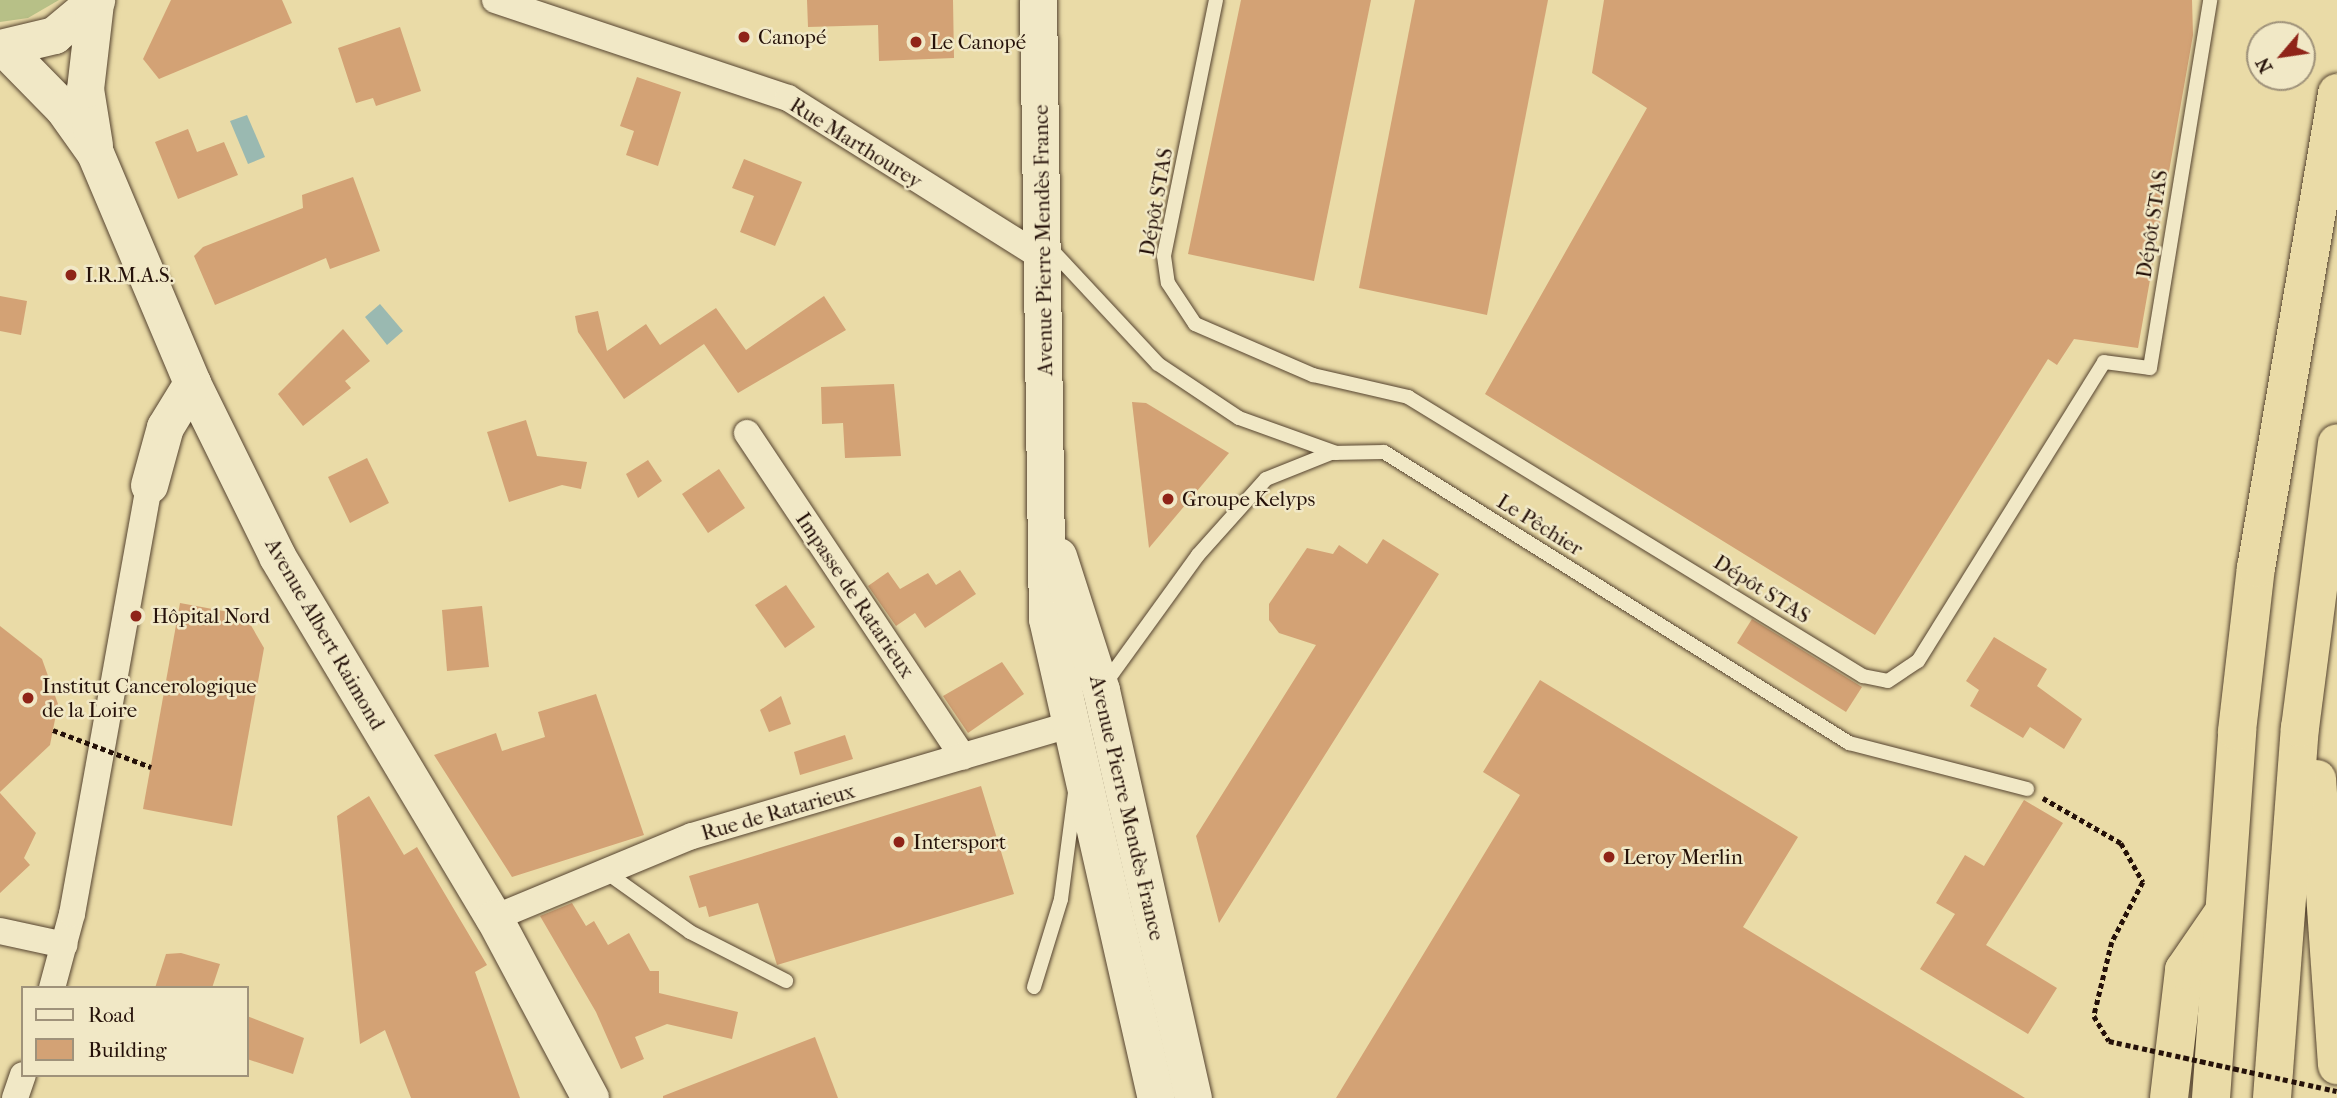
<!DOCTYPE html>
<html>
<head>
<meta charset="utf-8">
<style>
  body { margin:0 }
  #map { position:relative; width:2337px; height:1098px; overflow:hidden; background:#eadba7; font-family:"IM FELL French Canon",serif }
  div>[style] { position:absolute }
  .green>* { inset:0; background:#b7c087 }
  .water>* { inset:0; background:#9ab9b1 }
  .building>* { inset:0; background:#d3a275 }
  .path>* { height:4.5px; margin-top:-2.25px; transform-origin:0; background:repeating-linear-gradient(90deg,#251109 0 5px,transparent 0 8.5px) }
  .roads { filter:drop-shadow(0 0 2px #564430) drop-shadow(0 0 2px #564430) }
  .lane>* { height:14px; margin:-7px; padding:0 7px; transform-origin:7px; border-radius:7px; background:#f1e8c6 }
  .street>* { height:26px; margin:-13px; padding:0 13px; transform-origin:13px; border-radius:13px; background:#f1e8c6 }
  .secondary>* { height:37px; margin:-18.5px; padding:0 18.5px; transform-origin:18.5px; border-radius:18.5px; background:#f1e8c6 }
  .highway>* { height:38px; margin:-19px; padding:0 19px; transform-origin:19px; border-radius:19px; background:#eadba7 }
  .path-bridge>* { height:4.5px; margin-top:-2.25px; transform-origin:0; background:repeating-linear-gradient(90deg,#251109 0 5px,transparent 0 8.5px) }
  .dots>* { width:19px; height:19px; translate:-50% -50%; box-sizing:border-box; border:4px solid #f1e8c6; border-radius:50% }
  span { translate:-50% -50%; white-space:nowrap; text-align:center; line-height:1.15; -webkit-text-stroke:5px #f1e8c6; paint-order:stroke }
  .poi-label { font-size:21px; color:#251109 }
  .left { translate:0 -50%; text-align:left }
  .street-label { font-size:21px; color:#251109 }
  .legend { position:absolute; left:21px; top:986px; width:228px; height:91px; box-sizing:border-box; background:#f1e8c6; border:2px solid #9f927a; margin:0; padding:9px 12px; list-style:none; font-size:21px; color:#251109 }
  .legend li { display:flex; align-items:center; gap:14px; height:35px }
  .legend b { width:35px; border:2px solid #9f927a }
  .north { position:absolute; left:2246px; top:21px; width:70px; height:70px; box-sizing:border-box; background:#f1e8c6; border:2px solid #9f927a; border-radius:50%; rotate:241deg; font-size:19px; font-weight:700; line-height:28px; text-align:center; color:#251109 }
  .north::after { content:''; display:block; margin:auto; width:24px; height:32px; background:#8f2418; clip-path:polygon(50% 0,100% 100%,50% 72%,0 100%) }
</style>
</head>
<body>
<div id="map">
  <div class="green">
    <div style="clip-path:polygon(0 0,59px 0,28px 18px,0 22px)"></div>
  </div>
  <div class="water">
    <div style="clip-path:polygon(247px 115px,265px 157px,248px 164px,230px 121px)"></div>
    <div style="clip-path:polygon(380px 304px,403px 331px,387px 345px,365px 317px)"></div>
  </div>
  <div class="building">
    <div style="clip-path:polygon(171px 0,282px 0,292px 23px,159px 79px,143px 59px)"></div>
    <div style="clip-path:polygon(807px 0,953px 0,954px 58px,879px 61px,878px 25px,808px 27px)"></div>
    <div style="clip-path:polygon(1241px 0,1371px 0,1314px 281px,1188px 254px)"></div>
    <div style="clip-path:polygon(1415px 0,1548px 0,1487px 315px,1359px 288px)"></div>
    <div style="clip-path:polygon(1604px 0,2192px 0,2193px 35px,2138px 348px,2074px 339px,2057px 365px,2048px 359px,1875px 635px,1485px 394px,1647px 108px,1592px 73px)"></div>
    <div style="clip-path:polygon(400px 27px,421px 91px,376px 106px,373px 98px,356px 103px,338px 48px)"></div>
    <div style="clip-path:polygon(637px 77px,681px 92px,658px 166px,626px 155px,634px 131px,620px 126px)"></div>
    <div style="clip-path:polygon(188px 129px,197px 152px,224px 142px,238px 175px,178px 199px,155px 142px)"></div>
    <div style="clip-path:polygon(744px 159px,802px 182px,775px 246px,740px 232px,754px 196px,732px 188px)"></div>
    <div style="clip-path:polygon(353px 177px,380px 251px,330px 269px,326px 258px,215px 305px,194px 256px,203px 247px,303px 208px,302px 195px)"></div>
    <div style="clip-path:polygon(0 296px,27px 301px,21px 335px,0 331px)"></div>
    <div style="clip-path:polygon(824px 296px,846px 330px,738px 393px,704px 344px,624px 399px,578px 332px,575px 316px,598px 311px,607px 351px,646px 324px,660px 345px,716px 308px,746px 350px)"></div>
    <div style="clip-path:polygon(343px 329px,370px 361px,345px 381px,351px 388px,303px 426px,278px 394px)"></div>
    <div style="clip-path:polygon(894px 384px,901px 456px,845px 458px,843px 423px,822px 424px,821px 387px)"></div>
    <div style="clip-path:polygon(1132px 402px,1146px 403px,1229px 453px,1149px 548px)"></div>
    <div style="clip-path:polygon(526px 420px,537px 456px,587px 462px,581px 489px,562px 485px,509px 502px,487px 432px)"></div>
    <div style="clip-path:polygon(367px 458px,389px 503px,350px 523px,328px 477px)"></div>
    <div style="clip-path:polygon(648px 460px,662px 481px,638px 498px,626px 474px)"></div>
    <div style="clip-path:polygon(719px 469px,745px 508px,708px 533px,682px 494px)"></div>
    <div style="clip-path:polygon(1383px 539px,1439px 574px,1219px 923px,1196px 836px,1316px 645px,1279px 633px,1269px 620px,1269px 604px,1307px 548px,1333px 554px,1339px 545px,1367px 564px)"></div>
    <div style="clip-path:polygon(960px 570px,976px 594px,925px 628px,915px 613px,896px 626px,868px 586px,888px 572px,900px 589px,928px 573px,936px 585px)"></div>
    <div style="clip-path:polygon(786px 585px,815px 627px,785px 648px,755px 605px)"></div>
    <div style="clip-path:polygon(180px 603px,245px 615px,264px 648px,232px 826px,143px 809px)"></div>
    <div style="clip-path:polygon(482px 606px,489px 667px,447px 671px,442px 610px)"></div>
    <div style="clip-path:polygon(1752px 619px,1862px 687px,1846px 712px,1737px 643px)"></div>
    <div style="clip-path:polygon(0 626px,42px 659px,58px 704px,50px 745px,0 792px)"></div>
    <div style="clip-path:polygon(1994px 637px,2047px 669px,2037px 686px,2082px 719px,2064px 749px,2030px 727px,2023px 738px,1970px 706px,1979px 690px,1966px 681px)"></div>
    <div style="clip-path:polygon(1002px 662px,1024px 694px,968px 733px,943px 696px)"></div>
    <div style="clip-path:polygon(1540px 680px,1798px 837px,1743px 927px,2025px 1098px,1336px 1098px,1520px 795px,1483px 772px)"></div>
    <div style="clip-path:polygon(596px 694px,644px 835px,512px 877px,434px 755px,496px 733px,502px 751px,545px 737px,538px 712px)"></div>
    <div style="clip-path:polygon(781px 696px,791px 724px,769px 732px,760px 710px)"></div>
    <div style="clip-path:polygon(845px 735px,853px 759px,800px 775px,794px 752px)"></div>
    <div style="clip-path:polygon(981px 786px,1014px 894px,777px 965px,758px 903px,709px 917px,706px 906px,699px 908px,689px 876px)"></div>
    <div style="clip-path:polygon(0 793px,36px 833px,24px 858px,30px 865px,0 893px)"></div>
    <div style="clip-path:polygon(369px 796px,404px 855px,417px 847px,487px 965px,475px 972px,520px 1098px,411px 1098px,385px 1030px,360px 1044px,337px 816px)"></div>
    <div style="clip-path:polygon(2024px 800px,2063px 823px,1986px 945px,2057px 988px,2028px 1034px,1920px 969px,1955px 914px,1936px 903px,1965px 855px,1984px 866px)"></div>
    <div style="clip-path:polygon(572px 903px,586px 926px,594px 921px,608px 945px,629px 933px,650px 971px,659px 971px,659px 993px,738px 1012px,732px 1039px,667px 1024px,635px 1037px,644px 1059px,621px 1069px,596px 1012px,540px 916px)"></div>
    <div style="clip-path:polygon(181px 953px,220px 964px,212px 988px,155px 988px,166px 954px)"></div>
    <div style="clip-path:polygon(247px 1016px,304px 1038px,293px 1074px,247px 1059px)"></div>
    <div style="clip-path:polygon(815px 1037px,838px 1098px,663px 1098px,663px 1096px)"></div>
  </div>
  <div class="path">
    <div style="left:2043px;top:798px;width:90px;rotate:30deg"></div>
    <div style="left:2121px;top:843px;width:45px;rotate:60.6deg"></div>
    <div style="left:2143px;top:882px;width:68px;rotate:117.3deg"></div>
    <div style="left:2112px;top:942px;width:76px;rotate:103.7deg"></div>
    <div style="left:2094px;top:1016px;width:29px;rotate:59deg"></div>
  </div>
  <div class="roads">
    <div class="lane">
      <div style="left:1216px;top:0;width:261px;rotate:101.5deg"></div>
      <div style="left:1164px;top:256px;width:27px;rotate:82deg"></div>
      <div style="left:1168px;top:283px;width:49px;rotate:56.6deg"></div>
      <div style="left:1195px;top:324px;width:129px;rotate:23.4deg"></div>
      <div style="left:1313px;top:375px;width:98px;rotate:13deg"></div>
      <div style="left:1408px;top:397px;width:534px;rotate:31.52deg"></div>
      <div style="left:1863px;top:676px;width:25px;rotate:11deg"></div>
      <div style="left:1888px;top:681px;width:36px;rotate:-34deg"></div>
      <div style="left:1918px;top:661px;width:352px;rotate:-58.1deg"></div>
      <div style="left:2104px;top:362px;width:46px;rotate:7.4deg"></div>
      <div style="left:2150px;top:368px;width:373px;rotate:-80.7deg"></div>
      <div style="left:1048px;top:246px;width:161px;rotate:47deg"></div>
      <div style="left:1158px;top:364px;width:97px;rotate:33.7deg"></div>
      <div style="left:1239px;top:418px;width:103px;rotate:19.8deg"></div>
      <div style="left:1104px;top:685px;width:160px;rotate:-54.1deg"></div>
      <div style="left:1198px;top:555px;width:102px;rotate:-48.2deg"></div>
      <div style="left:1266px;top:479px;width:70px;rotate:-21.8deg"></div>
      <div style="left:1331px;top:453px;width:53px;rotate:-1.1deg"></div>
      <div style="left:1384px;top:452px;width:549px;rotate:32.04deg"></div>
      <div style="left:1849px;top:743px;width:184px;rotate:14.5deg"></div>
      <div style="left:606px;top:872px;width:103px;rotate:35.5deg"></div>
      <div style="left:690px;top:932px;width:108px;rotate:27deg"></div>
      <div style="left:1034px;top:987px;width:92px;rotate:-72.9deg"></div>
      <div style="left:1061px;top:899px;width:107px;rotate:-82.5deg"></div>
    </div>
    <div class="street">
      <div style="left:495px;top:0;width:309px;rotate:18.5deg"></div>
      <div style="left:788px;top:98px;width:303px;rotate:32.1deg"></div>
      <div style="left:747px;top:433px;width:389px;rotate:56.3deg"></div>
      <div style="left:494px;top:918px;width:214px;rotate:-22.5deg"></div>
      <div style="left:692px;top:836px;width:394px;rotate:-16.4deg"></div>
      <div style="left:0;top:931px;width:66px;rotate:12.3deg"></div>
      <div style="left:52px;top:988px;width:77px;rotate:-74.9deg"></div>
      <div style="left:72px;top:914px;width:436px;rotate:-79.8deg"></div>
      <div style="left:15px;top:1098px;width:24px;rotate:-71deg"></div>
    </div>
    <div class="secondary">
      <div style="left:1038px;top:0;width:619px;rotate:89.17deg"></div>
      <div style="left:1047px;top:619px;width:491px;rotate:77.2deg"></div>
      <div style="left:0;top:48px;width:56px;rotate:-13.5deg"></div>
      <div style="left:54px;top:35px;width:55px;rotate:-39.8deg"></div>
      <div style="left:4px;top:48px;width:84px;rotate:45.5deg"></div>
      <div style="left:63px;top:108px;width:55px;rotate:54.6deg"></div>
      <div style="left:95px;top:153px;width:250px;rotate:67.1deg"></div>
      <div style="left:192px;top:383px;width:193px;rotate:63.8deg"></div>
      <div style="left:277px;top:556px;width:422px;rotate:59.1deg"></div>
      <div style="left:494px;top:918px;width:204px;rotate:61.9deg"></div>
      <div style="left:94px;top:145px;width:57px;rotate:-99.1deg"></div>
      <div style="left:85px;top:89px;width:88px;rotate:-83.4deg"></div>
      <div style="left:149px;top:485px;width:60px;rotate:-74.6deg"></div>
      <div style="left:165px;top:427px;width:52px;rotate:-58.5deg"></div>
      <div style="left:1058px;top:556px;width:141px;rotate:72.2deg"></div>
      <div style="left:1101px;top:690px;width:418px;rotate:77.3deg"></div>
    </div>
    <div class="highway">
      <div style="left:2317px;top:779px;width:287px;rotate:86deg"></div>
      <div style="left:2169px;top:1098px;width:129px;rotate:-83.3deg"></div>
      <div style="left:2184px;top:970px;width:65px;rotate:-55.6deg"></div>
      <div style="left:2211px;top:1098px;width:368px;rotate:-85.9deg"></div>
      <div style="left:2237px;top:731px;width:164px;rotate:-83.4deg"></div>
      <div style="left:2256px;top:568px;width:482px;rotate:-80.3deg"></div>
      <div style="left:2272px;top:1098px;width:371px;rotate:-85.7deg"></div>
      <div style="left:2300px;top:728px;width:287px;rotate:-82.6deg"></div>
    </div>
  </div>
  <div class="path-bridge">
    <div style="left:53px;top:730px;width:105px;rotate:20.7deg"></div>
    <div style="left:2109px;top:1041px;width:233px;rotate:12.4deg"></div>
  </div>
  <div class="dots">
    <div style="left:744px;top:37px;background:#8f2418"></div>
    <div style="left:916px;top:42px;background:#8f2418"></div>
    <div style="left:71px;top:275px;background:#8f2418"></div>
    <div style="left:1168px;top:499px;background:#8f2418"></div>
    <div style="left:136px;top:616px;background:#8f2418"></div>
    <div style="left:28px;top:698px;background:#8f2418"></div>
    <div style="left:899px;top:842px;background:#8f2418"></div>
    <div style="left:1609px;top:857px;background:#8f2418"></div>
  </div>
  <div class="poi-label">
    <span class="left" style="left:758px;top:37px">Canopé</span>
    <span class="left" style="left:930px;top:42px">Le Canopé</span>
    <span class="left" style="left:85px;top:275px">I.R.M.A.S.</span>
    <span class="left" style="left:1182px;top:499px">Groupe Kelyps</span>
    <span class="left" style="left:152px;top:616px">Hôpital Nord</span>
    <span class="left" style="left:42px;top:698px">Institut Cancerologique<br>de la Loire</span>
    <span class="left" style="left:913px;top:842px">Intersport</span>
    <span class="left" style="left:1623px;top:857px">Leroy Merlin</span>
  </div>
  <div class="street-label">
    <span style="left:856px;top:143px;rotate:32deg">Rue Marthourey</span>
    <span style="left:1156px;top:202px;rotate:-80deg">Dépôt STAS</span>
    <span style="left:2152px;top:224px;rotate:-81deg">Dépôt STAS</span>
    <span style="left:1043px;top:240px;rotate:-91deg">Avenue Pierre Mendès France</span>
    <span style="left:1540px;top:525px;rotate:32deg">Le Pêchier</span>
    <span style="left:1762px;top:589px;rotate:32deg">Dépôt STAS</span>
    <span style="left:855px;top:595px;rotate:56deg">Impasse de Ratarieux</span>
    <span style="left:325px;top:634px;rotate:60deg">Avenue Albert Raimond</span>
    <span style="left:1127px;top:808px;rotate:77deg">Avenue Pierre Mendès France</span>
    <span style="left:778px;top:812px;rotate:-16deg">Rue de Ratarieux</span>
  </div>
  <ul class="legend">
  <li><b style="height:9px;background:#f1e8c6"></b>Road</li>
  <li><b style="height:19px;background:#d3a275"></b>Building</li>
  </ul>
  <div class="north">N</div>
</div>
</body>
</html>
